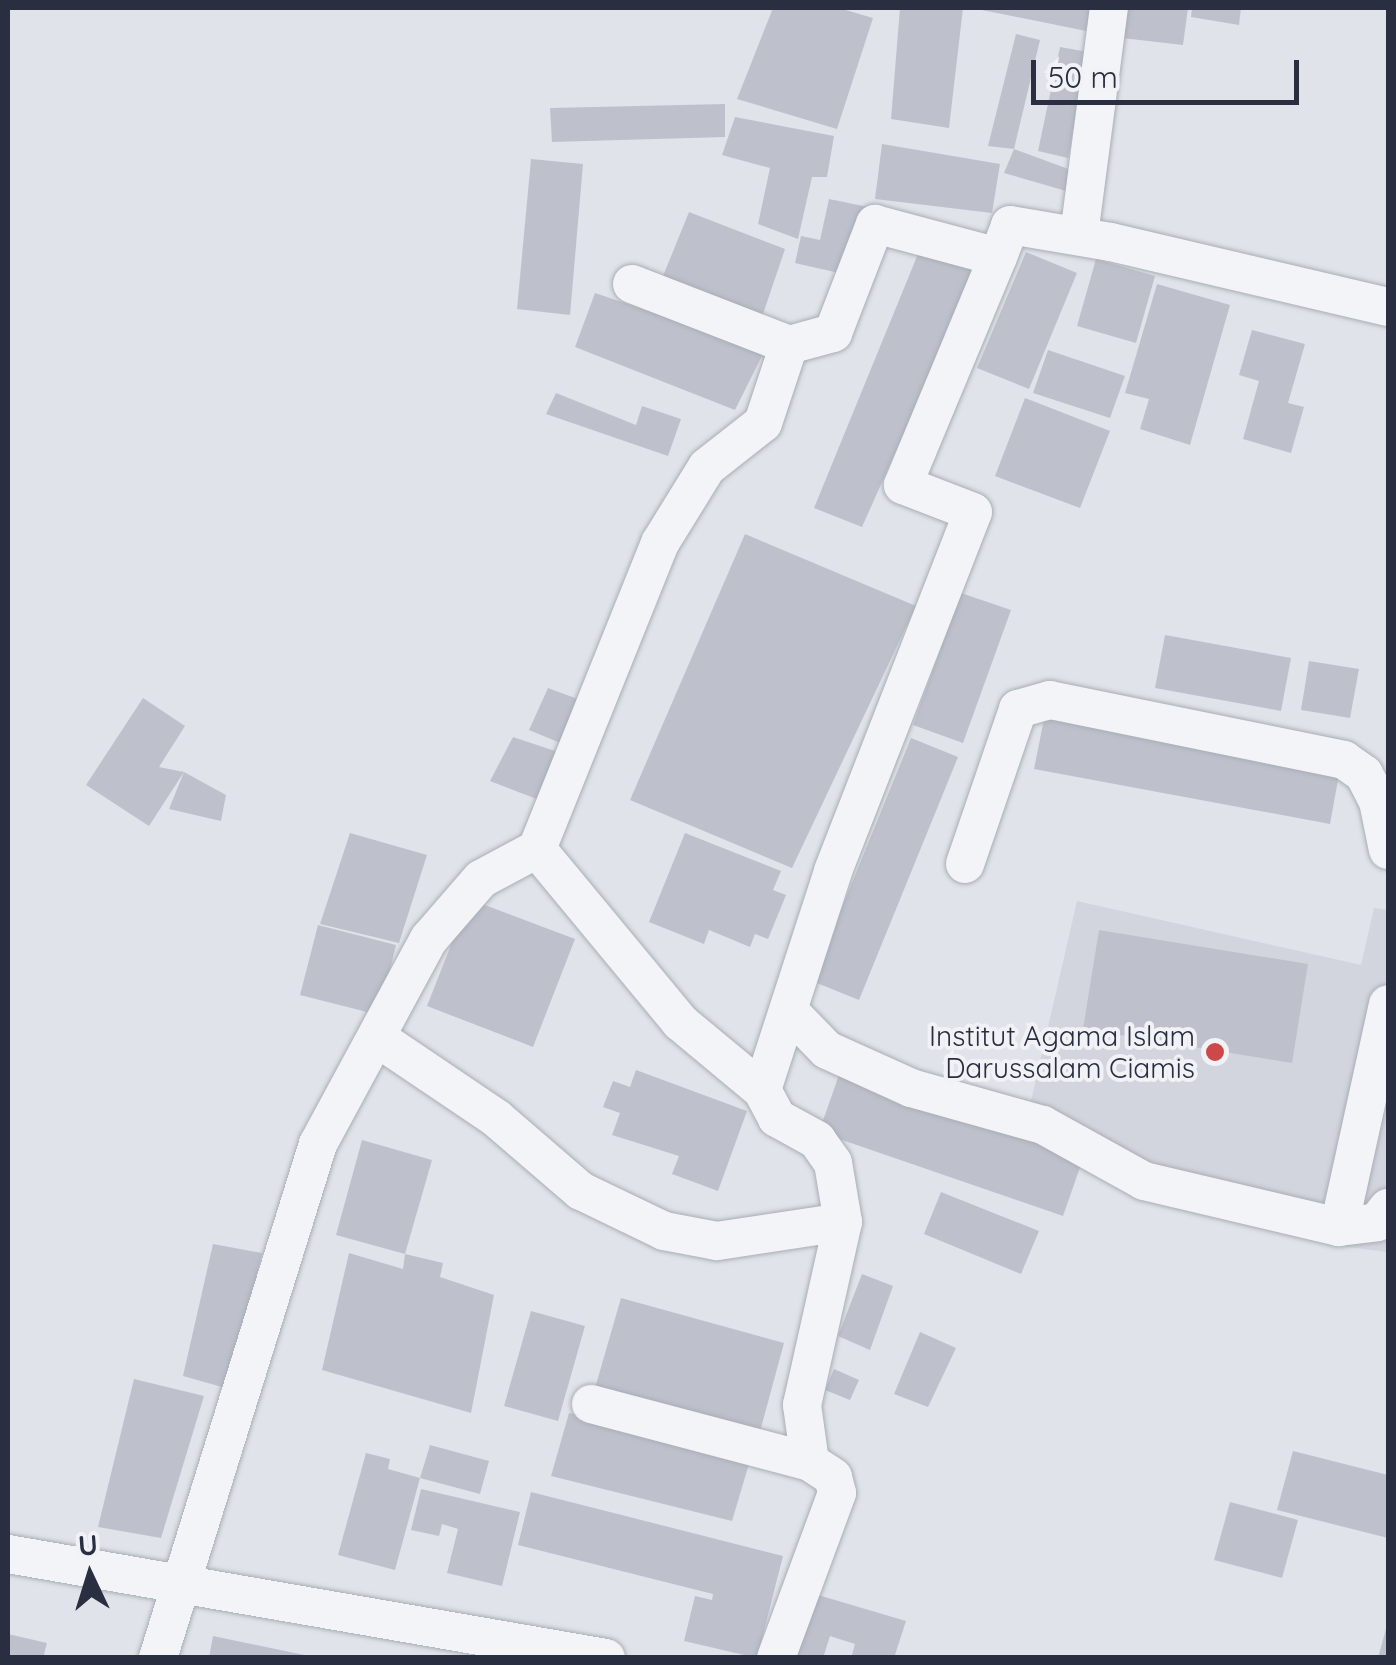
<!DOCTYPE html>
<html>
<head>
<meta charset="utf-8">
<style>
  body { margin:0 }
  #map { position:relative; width:1396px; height:1665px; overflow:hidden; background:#e0e3e9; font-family:Quicksand,sans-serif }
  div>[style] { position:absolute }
  .built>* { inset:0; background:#d3d5de }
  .building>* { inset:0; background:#bec1cc }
  .roads { filter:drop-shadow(0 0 2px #a9adb6) drop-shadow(0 0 2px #a9adb6) }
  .street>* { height:38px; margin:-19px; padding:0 19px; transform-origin:19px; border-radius:19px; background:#f3f4f7 }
  .dots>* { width:28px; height:28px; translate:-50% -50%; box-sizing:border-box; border:5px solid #f0f2f6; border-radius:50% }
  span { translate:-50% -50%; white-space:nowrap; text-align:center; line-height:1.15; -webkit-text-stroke:8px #f0f2f6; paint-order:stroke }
  .poi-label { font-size:28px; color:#292e40 }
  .right { translate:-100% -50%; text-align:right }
  .frame { position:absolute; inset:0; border:10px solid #292e40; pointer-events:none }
  .north { position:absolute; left:40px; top:1525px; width:100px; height:100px; -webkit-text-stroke:8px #f0f2f6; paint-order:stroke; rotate:356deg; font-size:28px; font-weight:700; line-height:40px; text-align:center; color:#292e40 }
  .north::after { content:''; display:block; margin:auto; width:35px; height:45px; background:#292e40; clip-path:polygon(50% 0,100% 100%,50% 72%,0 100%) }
  .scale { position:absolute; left:1031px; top:60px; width:268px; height:45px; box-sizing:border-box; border:5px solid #292e40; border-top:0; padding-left:12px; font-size:30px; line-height:35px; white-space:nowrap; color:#292e40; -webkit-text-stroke:8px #f0f2f6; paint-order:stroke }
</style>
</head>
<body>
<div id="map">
  <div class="built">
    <div style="clip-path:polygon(1077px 901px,1361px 965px,1374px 908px,1388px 910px,1388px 1252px,1331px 1245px,1159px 1200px,1022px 1140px)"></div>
  </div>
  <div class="building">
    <div style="clip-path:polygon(773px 8px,839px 8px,873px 18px,837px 129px,737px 99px)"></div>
    <div style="clip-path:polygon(900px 8px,963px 8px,949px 128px,891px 119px)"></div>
    <div style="clip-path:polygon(972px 8px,1104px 8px,1101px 34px)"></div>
    <div style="clip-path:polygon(1125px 8px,1188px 8px,1183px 45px,1122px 38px)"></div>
    <div style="clip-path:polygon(1192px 8px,1241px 8px,1239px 25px,1191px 17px)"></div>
    <div style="clip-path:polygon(1016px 34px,1040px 40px,1014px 149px,988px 146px)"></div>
    <div style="clip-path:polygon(1060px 47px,1088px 52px,1068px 158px,1038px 151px)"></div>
    <div style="clip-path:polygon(725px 104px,725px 137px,552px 142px,550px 108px)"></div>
    <div style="clip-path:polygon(735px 117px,834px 136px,827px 177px,812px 177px,798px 239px,758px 224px,770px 168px,722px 155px)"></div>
    <div style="clip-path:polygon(882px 144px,1000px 164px,992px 213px,875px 199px)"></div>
    <div style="clip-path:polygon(1014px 149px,1082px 174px,1073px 193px,1004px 173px)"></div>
    <div style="clip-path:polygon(531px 159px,583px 164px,570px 315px,517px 309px)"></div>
    <div style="clip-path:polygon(829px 199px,868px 207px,852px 276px,795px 263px,801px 236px,820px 240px)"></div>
    <div style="clip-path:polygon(689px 212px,785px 249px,762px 317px,661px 281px)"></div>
    <div style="clip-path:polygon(920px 249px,978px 267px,862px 527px,814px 508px)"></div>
    <div style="clip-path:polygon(1026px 252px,1077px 273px,1029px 389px,977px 368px)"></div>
    <div style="clip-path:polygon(1096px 259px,1155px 276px,1136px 343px,1077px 326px)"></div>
    <div style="clip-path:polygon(1157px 284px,1230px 305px,1190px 445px,1140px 429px,1149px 399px,1125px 393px)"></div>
    <div style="clip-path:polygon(595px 293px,765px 350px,735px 410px,575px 347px)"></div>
    <div style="clip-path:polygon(1252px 330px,1305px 344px,1288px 403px,1304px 407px,1291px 453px,1243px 439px,1259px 381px,1239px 375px)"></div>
    <div style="clip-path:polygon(1048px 350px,1125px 376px,1110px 418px,1033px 393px)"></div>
    <div style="clip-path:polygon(556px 393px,636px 425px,642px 406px,681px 419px,668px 456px,546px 414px)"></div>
    <div style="clip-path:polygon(1025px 398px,1110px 431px,1080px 508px,995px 476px)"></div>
    <div style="clip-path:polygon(745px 534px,916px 606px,792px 868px,630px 800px)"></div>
    <div style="clip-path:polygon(961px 593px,1011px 610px,963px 743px,913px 725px)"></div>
    <div style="clip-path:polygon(1165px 635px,1291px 658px,1281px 711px,1155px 688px)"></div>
    <div style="clip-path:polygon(1309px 661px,1359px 669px,1350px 718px,1301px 710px)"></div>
    <div style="clip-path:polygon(548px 688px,583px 701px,565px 745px,529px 730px)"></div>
    <div style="clip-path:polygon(143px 698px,185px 726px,159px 767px,184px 772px,226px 795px,221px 821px,169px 809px,184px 772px,149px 826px,86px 785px)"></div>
    <div style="clip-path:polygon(1045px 714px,1340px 769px,1330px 824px,1034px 769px)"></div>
    <div style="clip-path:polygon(513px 737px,564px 754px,542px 801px,490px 781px)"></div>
    <div style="clip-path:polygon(911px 738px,958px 757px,859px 1000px,812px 981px)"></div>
    <div style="clip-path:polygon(350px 833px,427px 855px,399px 943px,320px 924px)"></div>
    <div style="clip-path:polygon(685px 833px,781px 871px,773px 890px,786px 895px,768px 939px,755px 934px,750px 947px,709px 930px,704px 944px,649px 922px)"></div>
    <div style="clip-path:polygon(469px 899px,575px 939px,533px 1047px,427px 1006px)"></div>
    <div style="clip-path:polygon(318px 925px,396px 945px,379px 1015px,300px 995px)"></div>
    <div style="clip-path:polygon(1099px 930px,1308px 964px,1292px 1063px,1083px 1029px)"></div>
    <div style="clip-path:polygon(636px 1070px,747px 1111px,718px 1191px,672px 1174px,679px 1156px,612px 1135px,620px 1113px,603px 1107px,613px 1081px,630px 1087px)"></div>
    <div style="clip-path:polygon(840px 1072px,1084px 1156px,1063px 1216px,819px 1132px)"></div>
    <div style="clip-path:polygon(362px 1140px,432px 1160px,405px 1254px,336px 1235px)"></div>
    <div style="clip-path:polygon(941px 1192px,1039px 1231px,1021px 1274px,924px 1234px)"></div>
    <div style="clip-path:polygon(213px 1244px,262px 1253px,229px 1389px,183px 1376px)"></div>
    <div style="clip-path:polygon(349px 1253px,403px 1269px,405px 1254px,443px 1263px,440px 1277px,494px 1295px,471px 1413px,322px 1370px)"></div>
    <div style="clip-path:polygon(862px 1274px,893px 1286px,870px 1350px,838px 1336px)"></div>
    <div style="clip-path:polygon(621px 1298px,784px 1343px,758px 1439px,593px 1395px)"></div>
    <div style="clip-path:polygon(531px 1311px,585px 1326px,558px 1421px,504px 1406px)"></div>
    <div style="clip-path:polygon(920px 1332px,956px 1348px,928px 1407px,894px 1394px)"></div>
    <div style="clip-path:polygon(834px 1369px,859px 1380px,850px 1400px,825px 1390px)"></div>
    <div style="clip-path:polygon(134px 1379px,204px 1396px,161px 1538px,98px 1527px)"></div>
    <div style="clip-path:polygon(569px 1413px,751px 1457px,732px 1521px,551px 1476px)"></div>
    <div style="clip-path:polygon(430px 1445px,489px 1461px,480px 1494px,420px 1478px)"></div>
    <div style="clip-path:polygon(1293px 1451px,1388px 1475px,1388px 1538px,1277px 1510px)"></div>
    <div style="clip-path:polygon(366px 1453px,390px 1459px,388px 1469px,420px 1478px,395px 1570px,338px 1555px)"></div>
    <div style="clip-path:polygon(421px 1489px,520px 1512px,502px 1586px,447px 1573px,458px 1529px,442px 1524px,439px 1536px,411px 1530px)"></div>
    <div style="clip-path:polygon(531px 1492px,783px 1556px,757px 1658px,684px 1641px,695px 1596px,712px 1600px,713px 1594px,518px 1545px)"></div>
    <div style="clip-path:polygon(1230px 1502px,1298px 1520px,1282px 1578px,1214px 1560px)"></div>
    <div style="clip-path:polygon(808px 1592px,906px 1621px,894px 1658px,851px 1658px,855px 1644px,830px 1636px,823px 1658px,788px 1658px)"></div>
    <div style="clip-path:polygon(1387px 1625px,1388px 1658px,1378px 1658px)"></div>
    <div style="clip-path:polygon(8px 1634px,47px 1643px,43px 1658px,8px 1658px)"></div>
    <div style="clip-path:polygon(213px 1636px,309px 1656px,309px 1658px,209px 1658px)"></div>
  </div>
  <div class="roads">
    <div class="street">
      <div style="left:1079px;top:235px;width:229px;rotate:-82.5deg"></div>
      <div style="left:632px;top:284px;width:168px;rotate:21.2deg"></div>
      <div style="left:789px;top:345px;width:46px;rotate:-15.3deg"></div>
      <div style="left:833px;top:333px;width:117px;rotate:-68.9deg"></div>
      <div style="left:875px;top:224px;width:127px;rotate:15deg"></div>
      <div style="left:998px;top:257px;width:34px;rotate:-69deg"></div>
      <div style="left:1010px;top:225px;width:102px;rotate:9.6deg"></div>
      <div style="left:1111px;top:242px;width:285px;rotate:13.2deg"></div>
      <div style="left:537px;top:849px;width:224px;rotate:50.4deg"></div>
      <div style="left:680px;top:1022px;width:107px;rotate:39.7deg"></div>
      <div style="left:965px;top:864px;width:164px;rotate:-71.1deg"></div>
      <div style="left:1018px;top:709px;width:33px;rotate:-16deg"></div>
      <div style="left:1050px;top:700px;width:300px;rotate:11.5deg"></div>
      <div style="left:1344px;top:760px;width:24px;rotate:35deg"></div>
      <div style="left:1364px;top:774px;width:30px;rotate:63deg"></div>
      <div style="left:1378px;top:801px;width:50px;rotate:78.5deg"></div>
      <div style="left:789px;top:1011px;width:54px;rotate:45.7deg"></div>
      <div style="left:827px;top:1050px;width:92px;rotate:24.3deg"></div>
      <div style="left:911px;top:1088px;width:137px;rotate:15.7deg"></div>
      <div style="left:1043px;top:1125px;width:115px;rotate:29deg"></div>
      <div style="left:1144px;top:1181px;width:200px;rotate:13.3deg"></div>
      <div style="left:1339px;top:1227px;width:38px;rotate:-7deg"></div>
      <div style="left:1377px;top:1222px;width:18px;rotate:-52deg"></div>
      <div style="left:379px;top:1039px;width:141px;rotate:34deg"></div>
      <div style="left:496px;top:1118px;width:112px;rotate:40.7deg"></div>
      <div style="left:581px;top:1191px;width:92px;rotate:25.7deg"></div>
      <div style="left:664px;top:1231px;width:54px;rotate:10.7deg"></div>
      <div style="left:717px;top:1241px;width:127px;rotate:-8.6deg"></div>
      <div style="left:1339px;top:1227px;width:228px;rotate:-77.6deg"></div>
      <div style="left:591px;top:1404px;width:227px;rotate:14.8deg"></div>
      <div style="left:8px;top:1554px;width:607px;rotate:9.87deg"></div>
      <div style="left:158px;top:1658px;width:538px;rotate:-72.71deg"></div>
      <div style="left:318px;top:1144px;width:233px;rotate:-61.6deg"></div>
      <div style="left:429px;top:939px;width:79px;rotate:-49.1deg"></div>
      <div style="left:481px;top:879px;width:64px;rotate:-28.2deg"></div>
      <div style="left:537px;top:849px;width:330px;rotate:-68.1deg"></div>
      <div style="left:660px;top:543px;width:89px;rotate:-58.3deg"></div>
      <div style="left:707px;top:467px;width:71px;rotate:-38.2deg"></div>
      <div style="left:763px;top:423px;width:82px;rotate:-71.6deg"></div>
      <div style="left:776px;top:1658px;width:176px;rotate:-69.7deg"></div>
      <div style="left:837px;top:1493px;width:16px;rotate:-104deg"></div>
      <div style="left:833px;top:1477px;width:27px;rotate:-147deg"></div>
      <div style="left:810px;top:1462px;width:58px;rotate:-98deg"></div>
      <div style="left:802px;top:1405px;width:188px;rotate:-77.4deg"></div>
      <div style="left:843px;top:1222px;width:60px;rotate:-99.6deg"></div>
      <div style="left:833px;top:1163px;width:28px;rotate:-125deg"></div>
      <div style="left:817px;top:1140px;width:46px;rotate:-151.2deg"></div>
      <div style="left:777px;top:1118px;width:32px;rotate:-118deg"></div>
      <div style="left:762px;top:1090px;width:230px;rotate:-72deg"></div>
      <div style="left:833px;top:871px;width:385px;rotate:-68.7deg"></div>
      <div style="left:973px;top:512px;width:75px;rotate:-158.9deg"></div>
      <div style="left:903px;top:485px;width:247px;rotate:-67.4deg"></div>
    </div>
  </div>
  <div class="dots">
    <div style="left:1215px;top:1052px;background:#cc4849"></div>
  </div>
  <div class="poi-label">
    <span class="right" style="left:1195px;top:1052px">Institut Agama Islam<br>Darussalam Ciamis</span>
  </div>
  <div class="frame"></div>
  <div class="north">U</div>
  <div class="scale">50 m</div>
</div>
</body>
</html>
